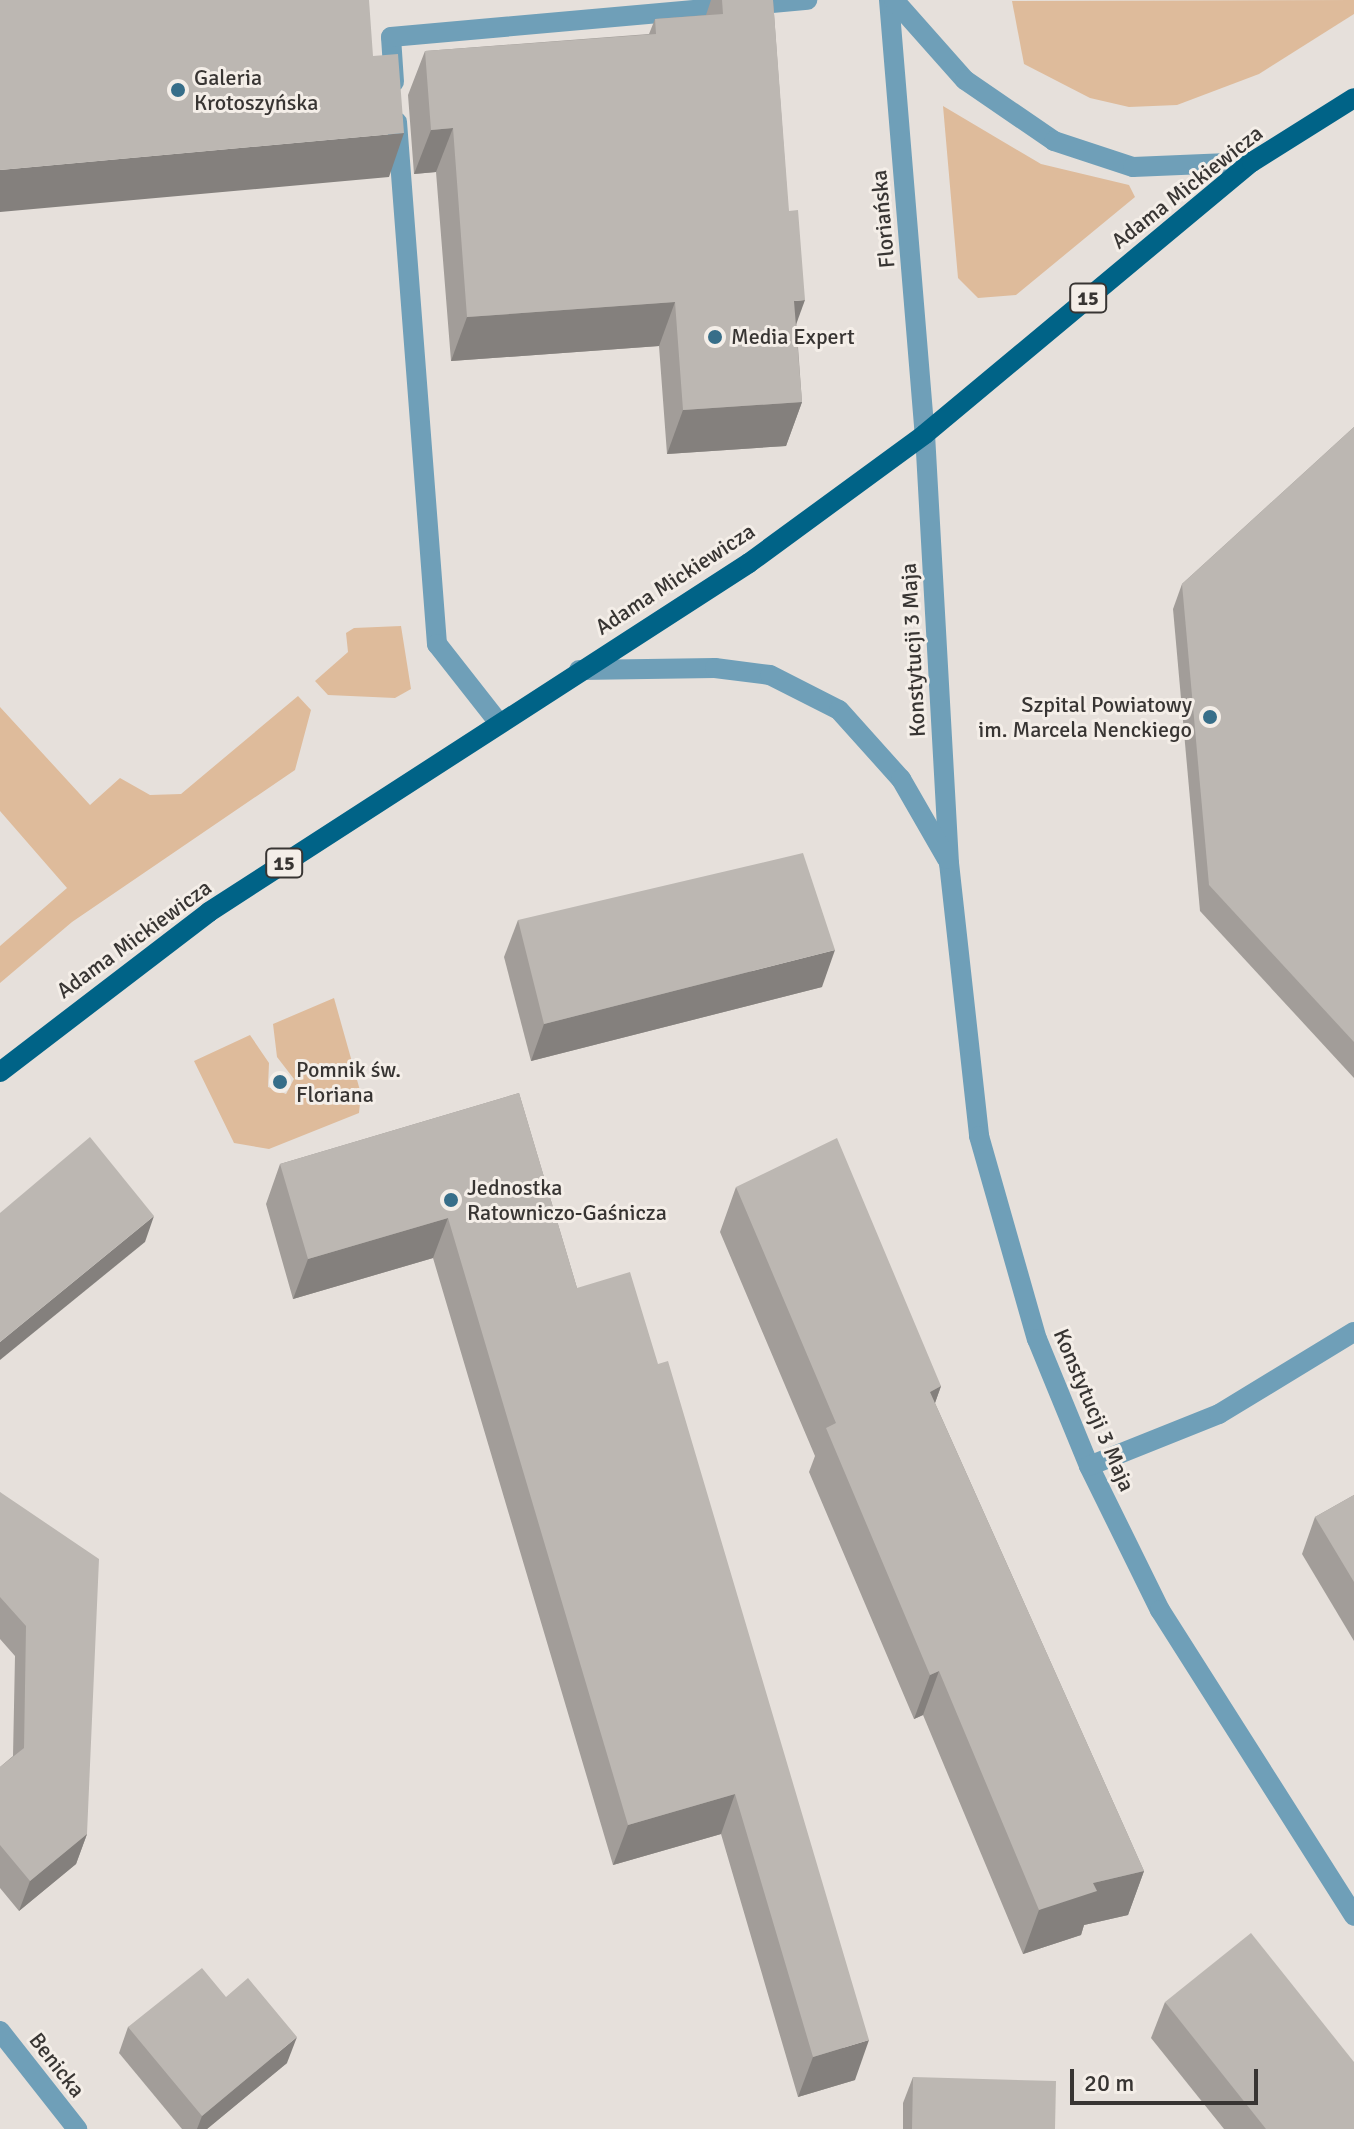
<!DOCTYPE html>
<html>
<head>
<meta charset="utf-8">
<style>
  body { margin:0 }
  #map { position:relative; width:1354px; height:2129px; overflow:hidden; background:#e6e0db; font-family:Signika,sans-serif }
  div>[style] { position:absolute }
  .green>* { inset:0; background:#debb9b }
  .minor>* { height:20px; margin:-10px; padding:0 10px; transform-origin:10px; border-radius:10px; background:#6f9fb8 }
  .major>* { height:20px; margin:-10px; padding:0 10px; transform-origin:10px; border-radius:10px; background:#006387 }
  .wall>* { inset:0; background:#a29d99 }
  .shaded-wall>* { inset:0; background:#84807d }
  .building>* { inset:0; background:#bcb7b2 }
  .dots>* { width:22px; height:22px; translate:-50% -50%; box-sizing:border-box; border:4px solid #f4eee8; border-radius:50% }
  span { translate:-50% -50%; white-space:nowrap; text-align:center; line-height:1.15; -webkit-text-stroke:6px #f4eee8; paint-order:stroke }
  .shield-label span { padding:2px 6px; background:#f4eee8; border:2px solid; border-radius:6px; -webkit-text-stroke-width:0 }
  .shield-label { font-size:20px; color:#383533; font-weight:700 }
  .poi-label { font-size:22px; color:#383533 }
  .left { translate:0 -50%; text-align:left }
  .right { translate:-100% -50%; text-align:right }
  .street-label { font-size:22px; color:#383533 }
  .scale { position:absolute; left:1070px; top:2069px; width:188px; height:36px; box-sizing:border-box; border:4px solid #383533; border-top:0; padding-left:10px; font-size:24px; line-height:28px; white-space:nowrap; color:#383533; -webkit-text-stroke:6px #f4eee8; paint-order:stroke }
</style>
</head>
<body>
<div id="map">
  <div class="green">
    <div style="clip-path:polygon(1354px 0,1354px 14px,1259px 74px,1177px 105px,1129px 107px,1090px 98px,1024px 64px,1012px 1px)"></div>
    <div style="clip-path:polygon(943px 106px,1041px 164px,1129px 185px,1135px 197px,1016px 295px,978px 298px,958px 278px)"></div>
    <div style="clip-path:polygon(401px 626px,411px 689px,395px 698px,328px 695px,315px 681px,348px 652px,346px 633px,354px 628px)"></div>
    <div style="clip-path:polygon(298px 696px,311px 710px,295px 770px,72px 922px,0 983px,0 946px,67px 888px,0 811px,0 707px,90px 805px,120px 778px,150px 795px,181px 794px)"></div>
    <div style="clip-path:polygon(334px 998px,361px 1094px,359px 1113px,269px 1149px,234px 1143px,194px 1061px,250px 1035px,269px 1063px,268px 1087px,286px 1094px,294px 1079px,277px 1057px,273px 1024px)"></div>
  </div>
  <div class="minor">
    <div style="left:889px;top:0;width:435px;rotate:85.3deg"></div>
    <div style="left:925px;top:434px;width:430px;rotate:86.8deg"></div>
    <div style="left:949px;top:863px;width:275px;rotate:83.7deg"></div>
    <div style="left:979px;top:1136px;width:211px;rotate:74.1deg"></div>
    <div style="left:1037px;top:1339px;width:137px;rotate:67.7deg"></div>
    <div style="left:1089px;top:1466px;width:161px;rotate:63.8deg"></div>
    <div style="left:1160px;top:1610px;width:362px;rotate:57.6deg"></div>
    <div style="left:894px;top:0;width:107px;rotate:48.4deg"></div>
    <div style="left:965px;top:80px;width:108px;rotate:34.4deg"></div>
    <div style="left:1054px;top:141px;width:83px;rotate:18.2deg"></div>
    <div style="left:1133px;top:167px;width:119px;rotate:-2.4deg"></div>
    <div style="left:394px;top:82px;width:45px;rotate:-93.8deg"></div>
    <div style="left:391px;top:37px;width:418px;rotate:-5.1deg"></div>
    <div style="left:397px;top:122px;width:524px;rotate:85.62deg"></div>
    <div style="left:437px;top:644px;width:100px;rotate:51.9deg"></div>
    <div style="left:579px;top:670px;width:136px;rotate:-0.8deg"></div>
    <div style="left:715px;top:668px;width:55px;rotate:7.3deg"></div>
    <div style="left:770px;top:675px;width:77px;rotate:26.9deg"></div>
    <div style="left:839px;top:710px;width:93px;rotate:48.1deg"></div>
    <div style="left:901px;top:779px;width:92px;rotate:60.1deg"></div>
    <div style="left:1089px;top:1466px;width:140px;rotate:-21.8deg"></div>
    <div style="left:1219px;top:1414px;width:158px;rotate:-31.3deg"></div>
    <div style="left:0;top:2031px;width:125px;rotate:51.8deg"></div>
  </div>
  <div class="major">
    <div style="left:0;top:1072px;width:263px;rotate:-37.4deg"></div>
    <div style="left:209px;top:912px;width:643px;rotate:-32.87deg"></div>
    <div style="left:749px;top:563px;width:218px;rotate:-36.2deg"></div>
    <div style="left:925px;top:434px;width:425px;rotate:-39.8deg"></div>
    <div style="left:1252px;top:162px;width:120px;rotate:-32.1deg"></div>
  </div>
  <div class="wall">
    <div style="clip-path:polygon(711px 0,773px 0,802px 402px,786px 446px,667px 454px,659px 346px,451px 361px,436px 172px,414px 174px,408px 95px,425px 51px,649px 34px,655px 19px,706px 15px)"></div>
    <div style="clip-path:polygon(1354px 427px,1354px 1078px,1200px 911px,1173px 609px,1182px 584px)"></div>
    <div style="clip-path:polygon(518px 920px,822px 987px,531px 1061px,504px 957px)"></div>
    <div style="clip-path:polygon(519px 1093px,577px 1288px,855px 2080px,798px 2097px,721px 1834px,613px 1865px,433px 1258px,293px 1299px,266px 1204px,280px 1164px)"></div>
    <div style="clip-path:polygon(736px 1187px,941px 1386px,935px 1403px,1144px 1871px,1128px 1915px,1084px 1925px,1081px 1935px,1023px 1954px,923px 1715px,914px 1719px,809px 1472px,815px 1456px,720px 1232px)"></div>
    <div style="clip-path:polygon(0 1492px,87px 1834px,76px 1864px,19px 1911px,0 1888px,0 1767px,13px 1756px,15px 1656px,0 1639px)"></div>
    <div style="clip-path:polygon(1354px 1495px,1354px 1641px,1302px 1554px,1315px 1517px)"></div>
    <div style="clip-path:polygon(226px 1997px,287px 2063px,207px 2129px,182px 2129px,119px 2053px,128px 2027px)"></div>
    <div style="clip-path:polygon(1165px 2002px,1354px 2129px,1224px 2129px,1151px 2038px)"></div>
    <div style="clip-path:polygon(913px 2077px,1055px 2129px,903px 2129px,903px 2103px)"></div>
  </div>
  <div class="shaded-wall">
    <div style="clip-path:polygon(453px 128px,436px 172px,414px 174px,431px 130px)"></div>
    <div style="clip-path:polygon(404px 133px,389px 177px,0 212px,0 170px)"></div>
    <div style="clip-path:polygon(805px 300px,789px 344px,794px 301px)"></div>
    <div style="clip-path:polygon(675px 302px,659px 346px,451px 361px,467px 317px)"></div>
    <div style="clip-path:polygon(802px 402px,786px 446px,667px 454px,683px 410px)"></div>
    <div style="clip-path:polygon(835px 950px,822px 987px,531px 1061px,544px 1024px)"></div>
    <div style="clip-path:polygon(154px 1216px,145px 1242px,0 1360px,0 1342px)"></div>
    <div style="clip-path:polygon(448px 1218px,433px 1258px,293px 1299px,308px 1259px)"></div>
    <div style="clip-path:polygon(941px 1386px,925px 1431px,930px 1392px)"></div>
    <div style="clip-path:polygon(939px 1671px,923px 1715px,914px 1719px,930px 1675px)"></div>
    <div style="clip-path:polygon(735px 1794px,721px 1834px,613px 1865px,628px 1825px)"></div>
    <div style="clip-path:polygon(87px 1834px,76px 1864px,19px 1911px,30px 1881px)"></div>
    <div style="clip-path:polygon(1144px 1871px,1128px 1915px,1084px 1925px,1081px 1935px,1023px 1954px,1039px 1910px,1093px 1883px)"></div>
    <div style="clip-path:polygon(297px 2037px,287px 2063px,207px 2129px,197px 2129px,202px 2116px)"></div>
    <div style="clip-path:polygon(869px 2040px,855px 2080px,798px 2097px,813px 2057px)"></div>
  </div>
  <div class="building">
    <div style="clip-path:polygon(0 0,369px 0,373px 56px,398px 54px,404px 133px,0 170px)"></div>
    <div style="clip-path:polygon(722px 0,773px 0,789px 211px,798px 210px,805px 300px,794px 301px,802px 402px,683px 410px,675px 302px,467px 317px,453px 128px,431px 130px,425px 51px,656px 34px,655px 19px,723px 14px)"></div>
    <div style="clip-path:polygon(1354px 427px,1354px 1042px,1209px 885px,1182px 584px)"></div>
    <div style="clip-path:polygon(803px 853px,835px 950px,544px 1024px,518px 920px)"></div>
    <div style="clip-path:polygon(519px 1093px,577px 1288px,630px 1272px,658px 1364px,668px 1361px,869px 2040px,813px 2057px,735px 1794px,628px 1825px,448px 1218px,308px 1259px,280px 1164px)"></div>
    <div style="clip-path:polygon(90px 1137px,154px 1216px,0 1342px,0 1213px)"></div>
    <div style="clip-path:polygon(837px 1138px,941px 1386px,930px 1392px,1144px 1871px,1093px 1883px,1097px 1891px,1039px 1910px,939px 1671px,930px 1675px,826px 1428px,836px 1423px,736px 1187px)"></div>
    <div style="clip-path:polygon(0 1492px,99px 1559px,87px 1834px,30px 1881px,0 1845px,0 1767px,24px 1748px,26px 1626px,0 1597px)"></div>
    <div style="clip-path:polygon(1354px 1495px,1354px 1582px,1315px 1517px)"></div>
    <div style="clip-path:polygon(1251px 1933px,1354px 2062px,1354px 2129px,1266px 2129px,1165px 2002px)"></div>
    <div style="clip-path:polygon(202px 1968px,226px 1997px,248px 1978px,297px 2037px,202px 2116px,128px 2027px)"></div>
    <div style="clip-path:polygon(913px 2077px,1056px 2081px,1055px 2129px,912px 2129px)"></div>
  </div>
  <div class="dots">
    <div style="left:178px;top:90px;background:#376e89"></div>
    <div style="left:715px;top:337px;background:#376e89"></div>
    <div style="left:1210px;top:717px;background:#376e89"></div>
    <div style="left:280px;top:1082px;background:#376e89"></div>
    <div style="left:451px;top:1200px;background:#376e89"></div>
  </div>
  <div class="shield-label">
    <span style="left:1088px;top:298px">15</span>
    <span style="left:284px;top:863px">15</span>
  </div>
  <div class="poi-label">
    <span class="left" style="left:194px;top:90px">Galeria<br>Krotoszyńska</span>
    <span class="left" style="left:731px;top:337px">Media Expert</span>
    <span class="right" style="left:1192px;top:717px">Szpital Powiatowy<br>im. Marcela Nenckiego</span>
    <span class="left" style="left:296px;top:1082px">Pomnik św.<br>Floriana</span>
    <span class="left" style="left:467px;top:1200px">Jednostka<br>Ratowniczo-Gaśnicza</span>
  </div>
  <div class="street-label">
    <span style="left:1187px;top:187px;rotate:-38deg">Adama Mickiewicza</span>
    <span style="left:883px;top:219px;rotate:-95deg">Floriańska</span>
    <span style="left:675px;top:579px;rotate:-33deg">Adama Mickiewicza</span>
    <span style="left:913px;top:650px;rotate:-93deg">Konstytucji 3 Maja</span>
    <span style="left:134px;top:939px;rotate:-36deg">Adama Mickiewicza</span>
    <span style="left:1094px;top:1410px;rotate:67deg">Konstytucji 3 Maja</span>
    <span style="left:57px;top:2065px;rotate:52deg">Benicka</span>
  </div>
  <div class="scale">20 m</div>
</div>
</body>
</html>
